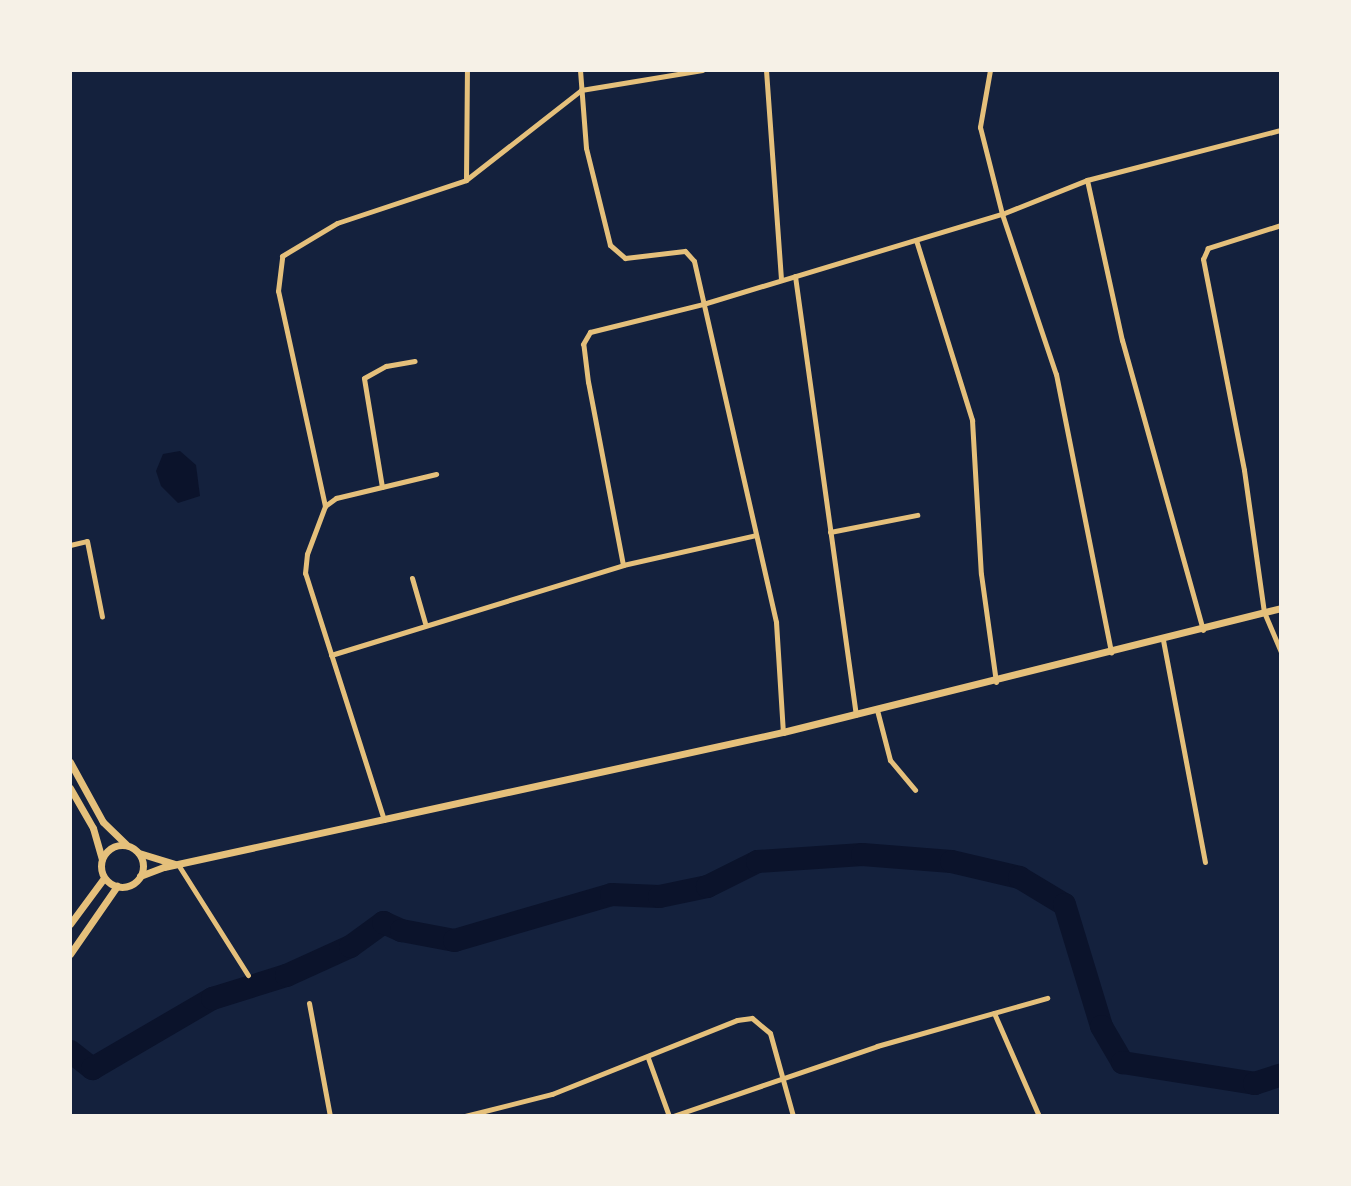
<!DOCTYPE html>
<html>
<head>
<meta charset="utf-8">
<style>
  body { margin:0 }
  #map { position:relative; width:1351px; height:1186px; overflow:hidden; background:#14213d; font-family:Manrope,sans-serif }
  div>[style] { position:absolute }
  .water>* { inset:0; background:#0b132b }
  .river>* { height:23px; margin:-11.5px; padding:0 11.5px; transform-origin:11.5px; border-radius:11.5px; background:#0b132b }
  .minor>* { height:5px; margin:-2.5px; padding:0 2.5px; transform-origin:2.5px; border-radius:2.5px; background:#e5c07b }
  .tertiary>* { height:7px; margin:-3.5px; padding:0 3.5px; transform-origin:3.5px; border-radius:3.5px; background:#e5c07b }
  .tertiary>.ring { margin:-3.5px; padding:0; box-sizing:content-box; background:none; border:7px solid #e5c07b; border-radius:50% }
  span { translate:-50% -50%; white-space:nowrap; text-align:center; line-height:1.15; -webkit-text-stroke:6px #f6f1e7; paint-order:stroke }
  .frame { position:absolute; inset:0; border:72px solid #f6f1e7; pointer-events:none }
</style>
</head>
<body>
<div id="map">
  <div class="water">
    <div style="clip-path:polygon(180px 451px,196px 465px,200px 496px,178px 503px,161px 486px,156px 471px,163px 454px)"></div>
  </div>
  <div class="river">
    <div style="left:70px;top:1051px;width:28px;rotate:38deg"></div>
    <div style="left:92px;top:1068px;width:139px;rotate:-30.3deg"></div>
    <div style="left:212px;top:998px;width:77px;rotate:-17.3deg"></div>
    <div style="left:286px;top:975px;width:70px;rotate:-24.4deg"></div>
    <div style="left:350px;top:946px;width:41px;rotate:-36deg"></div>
    <div style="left:383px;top:922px;width:20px;rotate:24deg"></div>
    <div style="left:401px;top:930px;width:54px;rotate:10.7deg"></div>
    <div style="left:454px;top:940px;width:164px;rotate:-16.3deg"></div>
    <div style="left:611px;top:894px;width:48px;rotate:2.4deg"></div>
    <div style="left:659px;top:896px;width:49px;rotate:-11.8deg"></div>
    <div style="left:707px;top:886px;width:56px;rotate:-26.6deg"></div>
    <div style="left:757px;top:861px;width:105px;rotate:-3.8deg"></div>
    <div style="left:862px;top:854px;width:89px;rotate:4.5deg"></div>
    <div style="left:951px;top:861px;width:70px;rotate:13.2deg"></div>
    <div style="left:1019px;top:877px;width:52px;rotate:31deg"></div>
    <div style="left:1064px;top:904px;width:127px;rotate:73.1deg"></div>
    <div style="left:1101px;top:1026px;width:42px;rotate:59.7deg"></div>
    <div style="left:1122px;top:1062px;width:134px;rotate:9deg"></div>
    <div style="left:1254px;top:1083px;width:28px;rotate:-18deg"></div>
  </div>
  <div class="minor">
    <div style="left:580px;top:70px;width:78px;rotate:85.6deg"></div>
    <div style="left:586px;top:148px;width:100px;rotate:76.1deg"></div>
    <div style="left:610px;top:245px;width:20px;rotate:41deg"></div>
    <div style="left:625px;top:258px;width:60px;rotate:-6.7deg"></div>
    <div style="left:685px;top:251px;width:13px;rotate:48deg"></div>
    <div style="left:694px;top:261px;width:370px;rotate:77.2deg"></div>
    <div style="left:776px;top:622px;width:110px;rotate:86.4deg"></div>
    <div style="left:766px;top:70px;width:210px;rotate:85.9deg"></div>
    <div style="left:990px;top:70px;width:58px;rotate:100deg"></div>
    <div style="left:980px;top:127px;width:90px;rotate:75.8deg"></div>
    <div style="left:1002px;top:214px;width:169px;rotate:71.4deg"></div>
    <div style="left:1056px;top:374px;width:284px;rotate:78.8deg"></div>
    <div style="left:466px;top:180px;width:110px;rotate:-89.5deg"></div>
    <div style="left:1087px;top:180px;width:164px;rotate:77.7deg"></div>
    <div style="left:1122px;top:340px;width:301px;rotate:74.4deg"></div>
    <div style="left:1281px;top:225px;width:77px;rotate:162.5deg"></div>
    <div style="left:1208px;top:248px;width:12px;rotate:114deg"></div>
    <div style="left:1203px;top:259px;width:215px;rotate:79deg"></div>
    <div style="left:1244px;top:470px;width:143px;rotate:82deg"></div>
    <div style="left:1264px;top:612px;width:43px;rotate:67deg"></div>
    <div style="left:916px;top:240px;width:189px;rotate:72.7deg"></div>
    <div style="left:972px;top:420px;width:154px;rotate:86.7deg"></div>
    <div style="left:981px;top:574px;width:109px;rotate:82.1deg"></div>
    <div style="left:795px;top:276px;width:443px;rotate:82.1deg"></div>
    <div style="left:382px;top:487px;width:110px;rotate:-99.4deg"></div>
    <div style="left:364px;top:378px;width:25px;rotate:-29deg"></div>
    <div style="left:386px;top:366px;width:29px;rotate:-10deg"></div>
    <div style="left:325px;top:506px;width:14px;rotate:-36deg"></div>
    <div style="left:336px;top:498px;width:103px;rotate:-13.5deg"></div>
    <div style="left:830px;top:532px;width:89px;rotate:-11.1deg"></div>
    <div style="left:70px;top:545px;width:17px;rotate:-13deg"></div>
    <div style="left:87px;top:541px;width:77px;rotate:78.8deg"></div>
    <div style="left:623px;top:565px;width:186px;rotate:-100.8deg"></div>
    <div style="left:588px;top:382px;width:38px;rotate:-97deg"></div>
    <div style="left:583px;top:344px;width:14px;rotate:-60deg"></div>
    <div style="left:590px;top:332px;width:116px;rotate:-13.9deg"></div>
    <div style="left:703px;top:304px;width:312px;rotate:-16.8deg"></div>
    <div style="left:1002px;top:214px;width:92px;rotate:-21.8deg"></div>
    <div style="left:1087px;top:180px;width:200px;rotate:-14.5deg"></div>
    <div style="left:412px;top:578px;width:47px;rotate:73.9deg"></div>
    <div style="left:1163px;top:640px;width:226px;rotate:79.3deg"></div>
    <div style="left:331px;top:655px;width:306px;rotate:-17.1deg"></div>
    <div style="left:623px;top:565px;width:136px;rotate:-12.7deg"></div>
    <div style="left:877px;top:710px;width:52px;rotate:75.4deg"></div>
    <div style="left:890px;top:760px;width:39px;rotate:50deg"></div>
    <div style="left:384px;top:820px;width:259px;rotate:-107.7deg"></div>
    <div style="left:305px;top:573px;width:19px;rotate:-84deg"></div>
    <div style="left:307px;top:554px;width:51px;rotate:-69.4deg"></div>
    <div style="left:325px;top:506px;width:220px;rotate:-102.3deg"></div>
    <div style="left:278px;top:291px;width:35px;rotate:-83deg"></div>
    <div style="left:282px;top:256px;width:64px;rotate:-31deg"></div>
    <div style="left:337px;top:223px;width:136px;rotate:-18.4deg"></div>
    <div style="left:466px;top:180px;width:146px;rotate:-38deg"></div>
    <div style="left:581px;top:90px;width:123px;rotate:-9.4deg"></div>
    <div style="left:179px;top:866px;width:129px;rotate:57.7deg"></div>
    <div style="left:309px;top:1003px;width:115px;rotate:79.5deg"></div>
    <div style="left:994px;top:1013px;width:112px;rotate:66.4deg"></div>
    <div style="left:648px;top:1058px;width:62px;rotate:70.1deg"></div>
    <div style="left:465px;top:1116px;width:90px;rotate:-14.2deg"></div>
    <div style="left:552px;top:1094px;width:199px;rotate:-21.8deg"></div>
    <div style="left:737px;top:1020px;width:15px;rotate:-8deg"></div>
    <div style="left:752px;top:1018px;width:23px;rotate:40deg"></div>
    <div style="left:770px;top:1033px;width:86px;rotate:74.5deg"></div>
    <div style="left:673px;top:1116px;width:216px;rotate:-18.9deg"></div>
    <div style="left:877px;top:1046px;width:177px;rotate:-15.8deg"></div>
  </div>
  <div class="tertiary">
    <div style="left:70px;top:762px;width:68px;rotate:61.2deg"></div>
    <div style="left:103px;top:822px;width:33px;rotate:44deg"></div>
    <div style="left:70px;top:788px;width:46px;rotate:60.1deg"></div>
    <div style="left:93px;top:828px;width:32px;rotate:74deg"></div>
    <div class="ring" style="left:101px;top:845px;width:35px;height:35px"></div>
    <div style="left:139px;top:853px;width:37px;rotate:17deg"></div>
    <div style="left:140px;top:876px;width:26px;rotate:-21deg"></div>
    <div style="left:164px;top:867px;width:634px;rotate:-12.3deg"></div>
    <div style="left:783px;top:732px;width:513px;rotate:-13.98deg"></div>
    <div style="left:70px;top:924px;width:57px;rotate:-53.5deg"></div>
    <div style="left:70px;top:954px;width:83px;rotate:-55.3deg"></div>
  </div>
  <div class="frame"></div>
</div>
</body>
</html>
